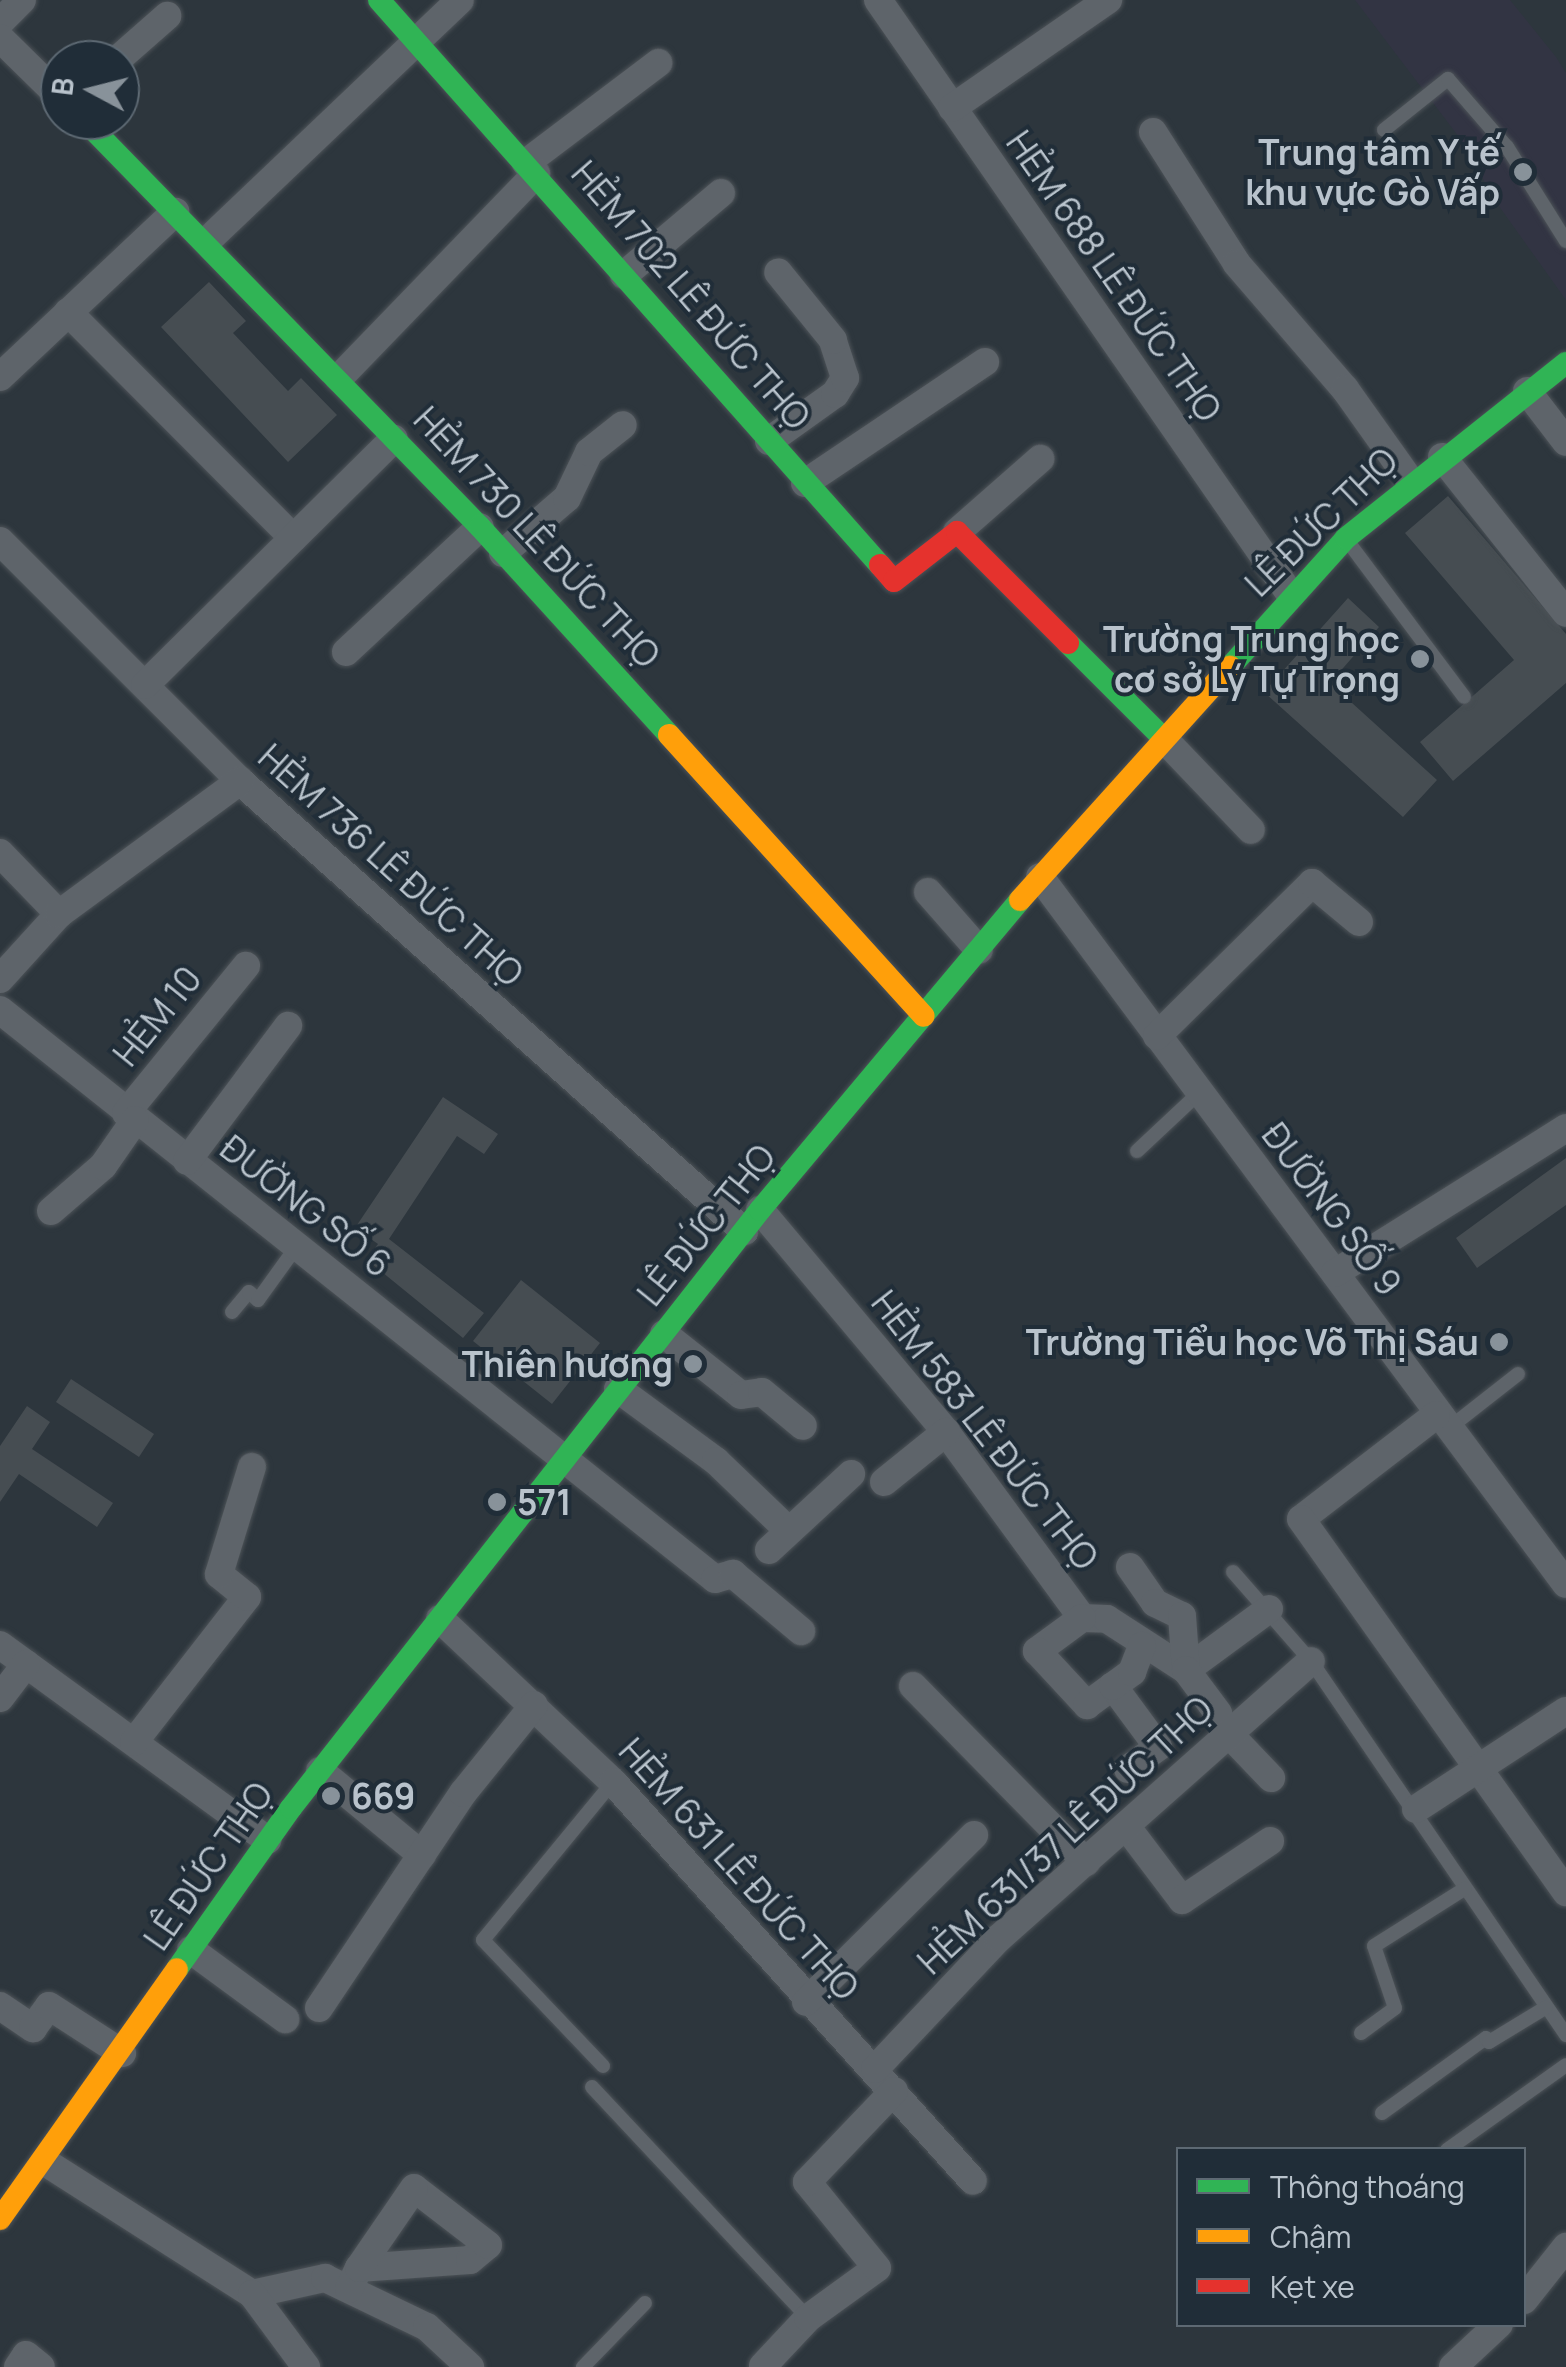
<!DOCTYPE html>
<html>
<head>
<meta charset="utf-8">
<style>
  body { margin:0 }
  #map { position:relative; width:1566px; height:2367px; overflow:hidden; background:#2d363d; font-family:Manrope,sans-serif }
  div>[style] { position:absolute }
  .medical>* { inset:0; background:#323443 }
  .building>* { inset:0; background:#464d52 }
  .roads { filter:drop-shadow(0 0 2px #4c5257) drop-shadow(0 0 2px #4c5257) }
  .lane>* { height:14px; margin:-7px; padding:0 7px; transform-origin:7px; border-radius:7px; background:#5e646a }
  .street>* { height:28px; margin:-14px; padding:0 14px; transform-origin:14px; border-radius:14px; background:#5e646a }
  .fast>* { height:22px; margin:-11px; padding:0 11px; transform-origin:11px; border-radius:11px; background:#30b455 }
  .slow>* { height:22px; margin:-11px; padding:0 11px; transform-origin:11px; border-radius:11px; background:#ff9f0a }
  .jam>* { height:22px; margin:-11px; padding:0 11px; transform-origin:11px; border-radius:11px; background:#e5322d }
  .dots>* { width:28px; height:28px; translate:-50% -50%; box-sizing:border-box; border:5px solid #202d38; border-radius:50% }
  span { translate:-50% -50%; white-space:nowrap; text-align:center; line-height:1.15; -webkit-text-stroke:8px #202d38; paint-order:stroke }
  .poi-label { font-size:35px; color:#b9c3cc; font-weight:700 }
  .right { translate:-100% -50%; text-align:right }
  .left { translate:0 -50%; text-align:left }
  .street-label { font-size:35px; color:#b9c3cc }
  .legend { position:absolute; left:1176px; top:2147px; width:350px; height:180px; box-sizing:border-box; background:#202d38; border:2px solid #5d6973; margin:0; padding:12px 18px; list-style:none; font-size:30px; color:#b9c3cc }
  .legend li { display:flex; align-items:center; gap:20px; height:50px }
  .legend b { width:50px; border:2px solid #5d6973 }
  .north { position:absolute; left:40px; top:40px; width:100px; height:100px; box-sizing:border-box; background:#202d38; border:2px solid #5d6973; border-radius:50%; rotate:277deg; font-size:28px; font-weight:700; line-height:40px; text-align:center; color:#b9c3cc }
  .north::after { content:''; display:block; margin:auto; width:35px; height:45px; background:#88929a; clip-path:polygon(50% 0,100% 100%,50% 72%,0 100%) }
</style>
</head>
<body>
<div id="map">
  <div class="medical">
    <div style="clip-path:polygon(1355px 0,1510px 0,1556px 57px,1566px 73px,1566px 300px,1491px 195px,1468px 149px)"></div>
  </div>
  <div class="building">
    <div style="clip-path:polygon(209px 282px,246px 321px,233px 333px,288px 391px,301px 378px,337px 415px,288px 462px,161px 327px)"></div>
    <div style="clip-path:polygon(1448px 496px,1566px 634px,1566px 683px,1453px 781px,1420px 742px,1514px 660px,1405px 533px)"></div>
    <div style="clip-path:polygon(1348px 598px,1379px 627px,1330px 683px,1437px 780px,1403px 817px,1264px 692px)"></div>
    <div style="clip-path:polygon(443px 1097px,498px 1134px,484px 1154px,457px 1136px,389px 1239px,484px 1313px,463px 1338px,366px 1259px,378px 1244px,355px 1228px)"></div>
    <div style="clip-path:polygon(1566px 1158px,1566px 1205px,1477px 1268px,1456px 1238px)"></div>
    <div style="clip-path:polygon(521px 1280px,600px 1343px,552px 1404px,473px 1341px)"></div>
    <div style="clip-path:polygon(71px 1379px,154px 1434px,139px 1457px,56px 1402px)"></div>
    <div style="clip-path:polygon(27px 1406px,50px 1422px,32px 1449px,113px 1503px,97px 1527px,19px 1474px,0 1502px,0 1446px)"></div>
  </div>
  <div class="roads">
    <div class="lane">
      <div style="left:1384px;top:130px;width:82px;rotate:-38.6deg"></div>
      <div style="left:1448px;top:79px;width:90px;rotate:49.1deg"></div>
      <div style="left:1507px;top:147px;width:111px;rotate:57.9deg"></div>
      <div style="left:1349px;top:543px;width:192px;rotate:53.2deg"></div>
      <div style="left:1137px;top:1151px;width:85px;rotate:-43.1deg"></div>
      <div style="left:232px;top:1312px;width:26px;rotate:-50deg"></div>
      <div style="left:249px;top:1292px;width:12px;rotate:42deg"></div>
      <div style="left:258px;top:1300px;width:67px;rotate:-54.2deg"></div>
      <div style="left:1448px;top:1429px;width:89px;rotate:-38.2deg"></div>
      <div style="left:1233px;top:1572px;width:118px;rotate:48.8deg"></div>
      <div style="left:1311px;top:1661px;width:453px;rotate:55.7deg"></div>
      <div style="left:1361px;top:2033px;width:42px;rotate:-36.3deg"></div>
      <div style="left:1395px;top:2008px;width:65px;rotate:-108.7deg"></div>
      <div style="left:1374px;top:1946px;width:107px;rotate:-32.3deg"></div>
      <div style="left:603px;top:2066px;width:174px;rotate:-133.6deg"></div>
      <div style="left:483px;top:1940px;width:205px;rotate:-50.6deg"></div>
      <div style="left:592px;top:2087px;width:316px;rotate:46.9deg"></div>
      <div style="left:1382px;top:2113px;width:128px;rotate:-35.8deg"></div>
      <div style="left:1486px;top:2038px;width:5px;rotate:53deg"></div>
      <div style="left:1489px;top:2042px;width:66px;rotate:-31.3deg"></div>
      <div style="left:1447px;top:2150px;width:146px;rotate:-35.5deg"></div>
      <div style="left:583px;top:2367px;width:89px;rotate:-45.9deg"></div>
    </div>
    <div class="street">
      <div style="left:878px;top:0;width:723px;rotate:55.25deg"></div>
      <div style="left:0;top:22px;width:31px;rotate:-45deg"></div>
      <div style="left:0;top:38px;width:84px;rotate:44.5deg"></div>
      <div style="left:117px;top:60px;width:67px;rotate:-41.3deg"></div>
      <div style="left:952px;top:108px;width:190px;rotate:-34.7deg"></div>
      <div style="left:1153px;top:132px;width:156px;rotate:57.5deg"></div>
      <div style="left:1237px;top:264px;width:165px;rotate:49.2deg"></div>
      <div style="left:1345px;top:389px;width:114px;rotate:54.6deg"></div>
      <div style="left:526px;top:163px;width:166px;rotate:-37.1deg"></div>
      <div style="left:207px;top:241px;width:349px;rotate:-43.6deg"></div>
      <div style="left:624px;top:275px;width:127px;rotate:-40.2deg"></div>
      <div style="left:68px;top:312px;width:319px;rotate:45.1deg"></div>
      <div style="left:0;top:377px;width:241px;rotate:-43.3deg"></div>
      <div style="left:339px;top:378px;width:284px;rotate:-46deg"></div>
      <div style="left:1527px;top:391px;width:64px;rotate:52.6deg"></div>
      <div style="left:769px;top:441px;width:81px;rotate:-35.5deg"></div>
      <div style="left:835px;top:394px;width:19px;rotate:-58deg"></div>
      <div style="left:845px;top:378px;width:40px;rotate:-108deg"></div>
      <div style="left:833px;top:340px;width:87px;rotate:-129deg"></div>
      <div style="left:1442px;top:457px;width:199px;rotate:51.5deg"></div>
      <div style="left:805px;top:483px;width:217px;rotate:-33.9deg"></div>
      <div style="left:957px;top:532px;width:111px;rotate:-41.3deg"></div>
      <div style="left:0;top:541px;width:339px;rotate:45deg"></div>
      <div style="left:240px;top:781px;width:676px;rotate:41.76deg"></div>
      <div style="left:503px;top:553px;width:84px;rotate:-40.7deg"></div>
      <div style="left:567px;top:498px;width:51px;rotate:-64.4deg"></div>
      <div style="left:589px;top:452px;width:43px;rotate:-38.5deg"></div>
      <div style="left:346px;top:652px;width:183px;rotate:-43deg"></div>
      <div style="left:145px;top:685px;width:350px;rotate:-44.7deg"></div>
      <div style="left:1163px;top:738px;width:127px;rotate:46.3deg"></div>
      <div style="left:0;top:853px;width:85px;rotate:46deg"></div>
      <div style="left:1040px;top:877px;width:881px;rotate:53.35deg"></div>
      <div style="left:928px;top:892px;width:77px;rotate:48.7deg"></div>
      <div style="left:0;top:979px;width:88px;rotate:-47.8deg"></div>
      <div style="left:59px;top:914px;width:225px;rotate:-36.3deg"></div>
      <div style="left:0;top:1010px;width:914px;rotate:38.51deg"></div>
      <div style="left:715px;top:1579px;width:19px;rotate:-16deg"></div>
      <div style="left:733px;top:1574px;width:89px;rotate:40deg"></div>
      <div style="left:1157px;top:1036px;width:218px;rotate:-44.6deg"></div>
      <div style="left:1312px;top:883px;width:61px;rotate:39.7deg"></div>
      <div style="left:126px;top:1113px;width:190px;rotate:-50.8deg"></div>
      <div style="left:187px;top:1161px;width:169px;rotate:-53.2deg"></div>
      <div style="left:760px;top:1210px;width:290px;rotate:50deg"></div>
      <div style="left:946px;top:1432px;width:230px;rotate:53.8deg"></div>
      <div style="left:1082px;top:1618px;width:25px;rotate:2deg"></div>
      <div style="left:1107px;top:1619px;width:94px;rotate:32.8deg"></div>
      <div style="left:1186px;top:1670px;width:103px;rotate:-36.3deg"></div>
      <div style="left:51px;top:1211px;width:69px;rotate:-40.9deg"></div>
      <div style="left:103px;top:1166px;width:56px;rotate:-55.2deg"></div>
      <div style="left:1335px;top:1273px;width:273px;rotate:-32.1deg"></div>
      <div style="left:664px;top:1334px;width:98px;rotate:38.4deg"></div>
      <div style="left:741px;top:1395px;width:21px;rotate:-8deg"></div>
      <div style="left:762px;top:1392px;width:53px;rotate:39.7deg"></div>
      <div style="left:618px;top:1389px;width:122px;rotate:36.3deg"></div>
      <div style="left:716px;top:1461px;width:101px;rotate:43.8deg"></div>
      <div style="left:1436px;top:1415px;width:170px;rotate:142.4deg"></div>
      <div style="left:1301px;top:1519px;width:458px;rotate:54.6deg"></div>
      <div style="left:884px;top:1482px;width:80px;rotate:-38.9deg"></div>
      <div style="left:769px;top:1550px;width:112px;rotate:-42.8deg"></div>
      <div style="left:1130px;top:1567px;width:44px;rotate:55.2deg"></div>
      <div style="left:1155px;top:1603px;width:30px;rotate:26deg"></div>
      <div style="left:1182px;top:1616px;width:54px;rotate:85.8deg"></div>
      <div style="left:1186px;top:1670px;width:54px;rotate:53.3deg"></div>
      <div style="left:1082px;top:1618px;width:56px;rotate:143.7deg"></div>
      <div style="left:1037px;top:1651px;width:74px;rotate:47.2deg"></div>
      <div style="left:1087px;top:1705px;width:32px;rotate:-36deg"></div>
      <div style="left:440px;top:1619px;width:238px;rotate:43.3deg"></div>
      <div style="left:613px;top:1782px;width:537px;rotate:47.94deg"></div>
      <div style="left:0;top:1645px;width:331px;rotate:36.1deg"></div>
      <div style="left:913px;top:1686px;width:247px;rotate:45.5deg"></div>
      <div style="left:0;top:1698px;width:43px;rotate:-52.6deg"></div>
      <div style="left:1229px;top:1734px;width:61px;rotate:46.3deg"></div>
      <div style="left:134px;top:1742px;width:184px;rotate:-52.1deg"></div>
      <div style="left:247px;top:1597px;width:36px;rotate:-141deg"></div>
      <div style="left:219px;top:1574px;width:112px;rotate:-72.9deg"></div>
      <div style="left:1128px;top:1769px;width:37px;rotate:-36deg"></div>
      <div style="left:1158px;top:1747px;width:76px;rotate:-126.4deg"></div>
      <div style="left:1113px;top:1686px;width:24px;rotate:-36deg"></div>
      <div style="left:1132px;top:1672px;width:28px;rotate:-69deg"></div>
      <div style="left:320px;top:1771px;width:132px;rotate:39.5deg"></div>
      <div style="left:1416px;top:1809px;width:179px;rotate:-33.2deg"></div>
      <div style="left:1126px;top:1826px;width:93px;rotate:52.9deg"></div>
      <div style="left:1182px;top:1900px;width:106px;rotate:-33.8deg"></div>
      <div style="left:191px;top:1950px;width:117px;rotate:36.3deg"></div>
      <div style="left:806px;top:2002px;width:237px;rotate:-44.8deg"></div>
      <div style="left:0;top:2006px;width:40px;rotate:34deg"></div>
      <div style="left:33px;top:2028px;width:27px;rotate:-54deg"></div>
      <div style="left:49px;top:2006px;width:87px;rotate:32.8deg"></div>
      <div style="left:319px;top:2008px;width:259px;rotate:-56.2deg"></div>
      <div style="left:463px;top:1793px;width:113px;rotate:-51.1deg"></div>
      <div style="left:875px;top:2069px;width:180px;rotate:-46.6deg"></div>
      <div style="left:999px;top:1938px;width:417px;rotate:-41.6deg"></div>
      <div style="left:45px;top:2162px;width:246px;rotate:32.5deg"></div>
      <div style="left:252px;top:2294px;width:75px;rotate:-12.4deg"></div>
      <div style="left:325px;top:2278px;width:113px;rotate:25.7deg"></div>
      <div style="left:427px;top:2327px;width:59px;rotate:42.9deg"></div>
      <div style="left:349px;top:2289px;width:23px;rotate:-65deg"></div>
      <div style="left:359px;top:2268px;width:111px;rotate:-4.1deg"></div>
      <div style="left:470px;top:2260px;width:23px;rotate:-40deg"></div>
      <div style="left:488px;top:2245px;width:93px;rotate:-142.4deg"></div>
      <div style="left:414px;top:2188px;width:97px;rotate:124.5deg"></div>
      <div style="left:252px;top:2294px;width:91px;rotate:53.5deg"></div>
      <div style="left:1524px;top:2300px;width:68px;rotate:-51.6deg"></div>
      <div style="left:763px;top:2366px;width:66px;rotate:-46.8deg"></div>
      <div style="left:808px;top:2318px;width:85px;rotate:-35.9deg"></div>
      <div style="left:877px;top:2268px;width:111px;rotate:-129.1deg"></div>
      <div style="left:807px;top:2182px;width:126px;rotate:-46.3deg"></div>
      <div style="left:18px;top:2367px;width:14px;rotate:-56deg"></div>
      <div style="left:26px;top:2355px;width:19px;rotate:39deg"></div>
      <div style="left:1453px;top:2367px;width:63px;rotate:-43.1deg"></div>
    </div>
    <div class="fast">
      <div style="left:379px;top:0;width:755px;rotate:48.44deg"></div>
      <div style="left:84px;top:120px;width:568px;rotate:45.78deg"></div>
      <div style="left:480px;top:527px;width:281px;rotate:47.7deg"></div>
      <div style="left:1068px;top:643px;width:134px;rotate:45deg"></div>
      <div style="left:1230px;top:667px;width:173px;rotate:-48deg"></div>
      <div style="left:1346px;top:538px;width:281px;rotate:-38.5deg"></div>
      <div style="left:177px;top:1969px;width:197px;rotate:-54.7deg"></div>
      <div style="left:291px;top:1808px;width:760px;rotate:-51.89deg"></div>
      <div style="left:760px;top:1210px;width:405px;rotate:-50deg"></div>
    </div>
    <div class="slow">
      <div style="left:669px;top:735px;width:379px;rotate:47.8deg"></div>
      <div style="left:1020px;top:900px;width:314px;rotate:-48deg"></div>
      <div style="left:0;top:2219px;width:306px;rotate:-54.7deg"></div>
    </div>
    <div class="jam">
      <div style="left:880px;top:565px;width:21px;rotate:49deg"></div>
      <div style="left:894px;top:581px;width:80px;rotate:-37.9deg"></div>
      <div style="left:957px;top:532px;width:157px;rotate:45deg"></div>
    </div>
  </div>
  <div class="dots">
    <div style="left:1523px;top:172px;background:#88929a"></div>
    <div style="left:1420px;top:659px;background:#88929a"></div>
    <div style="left:1499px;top:1342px;background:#88929a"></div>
    <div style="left:693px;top:1364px;background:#88929a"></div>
    <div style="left:497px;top:1502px;background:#88929a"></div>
    <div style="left:331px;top:1796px;background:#88929a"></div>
  </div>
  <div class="poi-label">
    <span class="right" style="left:1500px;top:172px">Trung tâm Y tế<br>khu vực Gò Vấp</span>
    <span class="right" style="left:1400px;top:659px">Trường Trung học<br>cơ sở Lý Tự Trọng</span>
    <span class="right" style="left:1479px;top:1342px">Trường Tiểu học Võ Thị Sáu</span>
    <span class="right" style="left:673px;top:1364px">Thiên hương</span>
    <span class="left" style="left:517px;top:1502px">571</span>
    <span class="left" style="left:351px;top:1796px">669</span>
  </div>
  <div class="street-label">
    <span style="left:1114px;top:276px;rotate:55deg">HẺM 688 LÊ ĐỨC THỌ</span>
    <span style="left:691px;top:295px;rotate:49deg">HẺM 702 LÊ ĐỨC THỌ</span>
    <span style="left:1321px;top:522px;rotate:-44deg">LÊ ĐỨC THỌ</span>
    <span style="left:537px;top:537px;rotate:47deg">HẺM 730 LÊ ĐỨC THỌ</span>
    <span style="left:391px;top:865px;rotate:42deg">HẺM 736 LÊ ĐỨC THỌ</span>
    <span style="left:157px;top:1016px;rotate:-51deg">HẺM 10</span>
    <span style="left:306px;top:1206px;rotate:38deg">ĐƯỜNG SỐ 6</span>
    <span style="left:1332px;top:1209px;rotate:53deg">ĐƯỜNG SỐ 9</span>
    <span style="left:706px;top:1225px;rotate:-51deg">LÊ ĐỨC THỌ</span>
    <span style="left:985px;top:1430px;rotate:52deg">HẺM 583 LÊ ĐỨC THỌ</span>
    <span style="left:1065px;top:1835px;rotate:-43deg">HẺM 631/37 LÊ ĐỨC THỌ</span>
    <span style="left:208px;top:1866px;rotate:-55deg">LÊ ĐỨC THỌ</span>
    <span style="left:739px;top:1869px;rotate:48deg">HẺM 631 LÊ ĐỨC THỌ</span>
  </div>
  <ul class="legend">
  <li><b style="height:12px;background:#30b455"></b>Thông thoáng</li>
  <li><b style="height:12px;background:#ff9f0a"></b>Chậm</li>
  <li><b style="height:12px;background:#e5322d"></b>Kẹt xe</li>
  </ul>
  <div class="north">B</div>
</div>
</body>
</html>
